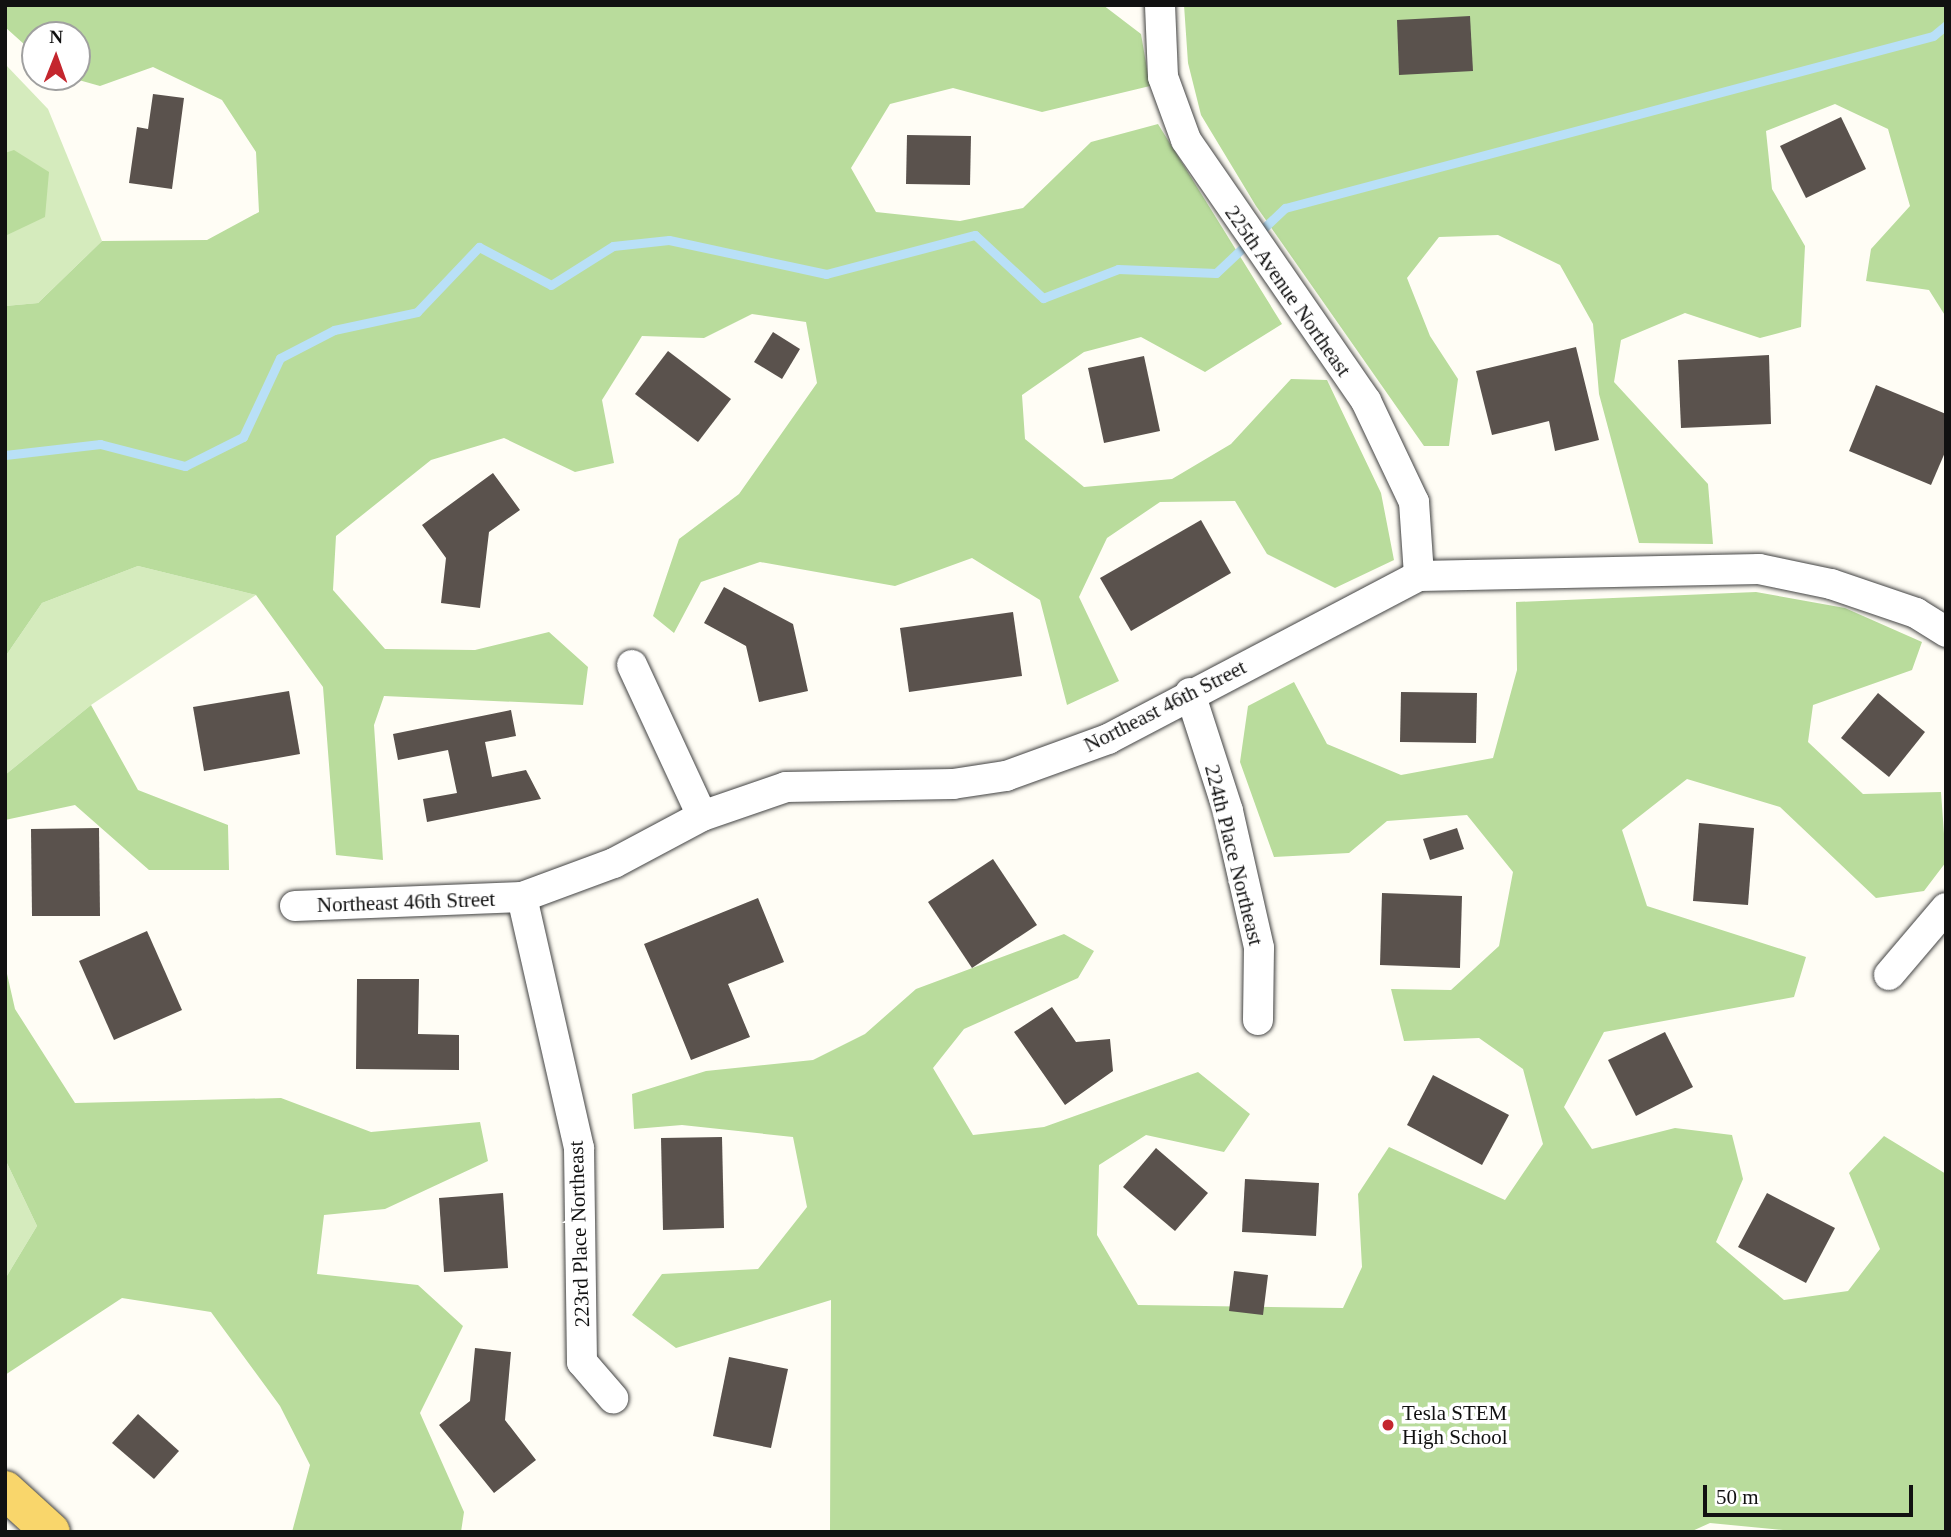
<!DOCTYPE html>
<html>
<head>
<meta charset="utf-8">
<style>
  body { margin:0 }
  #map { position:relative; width:1951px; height:1537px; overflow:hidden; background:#fffdf5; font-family:"Times New Roman",serif }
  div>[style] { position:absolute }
  .green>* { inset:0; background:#d5ebbd }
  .forest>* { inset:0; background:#b9dc9c }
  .stream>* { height:9px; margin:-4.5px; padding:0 4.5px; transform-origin:4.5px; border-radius:4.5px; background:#b9e0f7 }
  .building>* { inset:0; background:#5a524d }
  .roads { filter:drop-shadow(0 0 2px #444) drop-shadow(0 0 2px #444) }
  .street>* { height:30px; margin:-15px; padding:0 15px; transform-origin:15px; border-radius:15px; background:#fff }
  .primary>* { height:38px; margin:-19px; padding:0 19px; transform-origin:19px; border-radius:19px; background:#f9d66b }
  .dots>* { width:19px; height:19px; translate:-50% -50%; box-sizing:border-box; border:4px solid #fff; border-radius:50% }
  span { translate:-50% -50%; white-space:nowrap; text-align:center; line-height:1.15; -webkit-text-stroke:7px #fff; paint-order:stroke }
  .street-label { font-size:21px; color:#111 }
  .poi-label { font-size:21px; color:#111 }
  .left { translate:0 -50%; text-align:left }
  .frame { position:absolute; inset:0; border:7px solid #111; pointer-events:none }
  .north { position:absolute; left:21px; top:21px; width:70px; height:70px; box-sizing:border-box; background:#fff; border:2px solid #a0a0a0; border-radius:50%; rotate:1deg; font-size:19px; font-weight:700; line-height:28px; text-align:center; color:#111 }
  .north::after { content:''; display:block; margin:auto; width:24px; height:32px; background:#c4262e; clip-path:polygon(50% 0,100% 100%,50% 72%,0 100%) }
  .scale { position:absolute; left:1703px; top:1485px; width:210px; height:32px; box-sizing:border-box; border:4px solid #111; border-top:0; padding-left:9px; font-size:21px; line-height:24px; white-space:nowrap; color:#111; -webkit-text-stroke:5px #fff; paint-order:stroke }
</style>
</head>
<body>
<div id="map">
  <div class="green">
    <div style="clip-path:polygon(5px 64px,48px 109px,102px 241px,38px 303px,5px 306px)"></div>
    <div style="clip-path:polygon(138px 566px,256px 595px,91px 705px,5px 775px,5px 657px,42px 603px)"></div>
    <div style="clip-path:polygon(5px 1159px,37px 1226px,5px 1279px)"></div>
  </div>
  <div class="forest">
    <div style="clip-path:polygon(5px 5px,1103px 5px,1141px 34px,1150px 86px,1042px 112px,953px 88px,890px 104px,851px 168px,876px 212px,960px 221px,1023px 208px,1091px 142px,1158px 124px,1282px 324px,1205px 372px,1141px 337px,1084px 352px,1022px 395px,1025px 439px,1084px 487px,1172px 479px,1231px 444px,1291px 379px,1327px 380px,1381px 493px,1394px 560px,1335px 588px,1267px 554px,1235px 501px,1160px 502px,1107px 538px,1079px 597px,1119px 681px,1067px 705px,1040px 600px,972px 558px,895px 586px,760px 562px,701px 582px,674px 633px,653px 616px,679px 539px,739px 494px,817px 383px,806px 322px,752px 314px,704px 338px,642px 336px,602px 400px,614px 463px,575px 472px,504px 438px,431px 460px,336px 536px,333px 590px,385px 649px,475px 650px,549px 632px,588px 667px,583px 705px,384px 696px,374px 725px,383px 860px,336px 855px,323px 687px,256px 595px,138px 566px,42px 603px,5px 657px,5px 306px,38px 303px,102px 241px,207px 240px,259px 212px,256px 152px,222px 100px,153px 67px,100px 86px,68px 77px,77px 77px,77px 35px,35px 35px,35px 54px,5px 27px)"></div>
    <div style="clip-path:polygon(1184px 5px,1946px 5px,1946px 317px,1929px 290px,1866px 281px,1871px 249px,1910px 206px,1888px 129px,1835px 104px,1766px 131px,1772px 189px,1805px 246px,1801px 327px,1760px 338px,1685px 313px,1621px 340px,1614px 382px,1708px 484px,1713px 544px,1639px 543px,1599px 394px,1593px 324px,1560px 265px,1498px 235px,1439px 237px,1407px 278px,1430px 336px,1458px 379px,1449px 446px,1424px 446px,1256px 206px,1201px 115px,1188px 63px)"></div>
    <div style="clip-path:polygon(14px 150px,49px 172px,45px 217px,5px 236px,5px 153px)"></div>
    <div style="clip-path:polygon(1756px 592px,1845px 608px,1922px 642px,1912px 670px,1813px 705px,1808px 742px,1863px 794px,1941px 792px,1946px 862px,1924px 891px,1876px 898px,1780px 807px,1687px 779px,1622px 830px,1647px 906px,1806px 957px,1794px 997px,1604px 1032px,1564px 1107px,1592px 1149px,1675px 1128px,1732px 1135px,1743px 1179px,1716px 1242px,1784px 1300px,1848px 1291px,1880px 1249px,1849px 1173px,1884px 1136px,1946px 1174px,1946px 1532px,1803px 1532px,1710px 1523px,1690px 1532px,830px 1532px,831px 1300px,676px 1348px,632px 1315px,662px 1274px,758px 1269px,807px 1207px,793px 1137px,682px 1125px,634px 1129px,632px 1094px,706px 1071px,813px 1060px,865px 1034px,916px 989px,1064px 934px,1094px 951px,1078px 978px,964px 1029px,933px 1068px,973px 1135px,1044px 1127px,1198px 1072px,1250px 1114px,1224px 1152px,1146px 1135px,1099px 1165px,1097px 1235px,1138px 1305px,1343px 1308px,1362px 1267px,1358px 1194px,1389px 1147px,1505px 1200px,1543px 1144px,1523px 1069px,1479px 1038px,1404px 1041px,1391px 989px,1451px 990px,1499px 946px,1513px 872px,1467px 815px,1387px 821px,1349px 853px,1274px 857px,1240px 762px,1248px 706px,1294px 682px,1327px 744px,1401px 775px,1493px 758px,1517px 670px,1516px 602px)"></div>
    <div style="clip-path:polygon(91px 705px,138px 790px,228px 825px,229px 870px,149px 870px,75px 805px,5px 820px,5px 775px)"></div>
    <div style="clip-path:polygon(5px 965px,15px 1009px,75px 1103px,281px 1098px,371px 1132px,480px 1122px,488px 1161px,385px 1209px,324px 1215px,317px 1274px,418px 1285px,463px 1326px,420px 1413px,464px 1512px,461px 1532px,292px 1532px,310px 1465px,280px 1406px,211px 1312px,122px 1298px,5px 1375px,5px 1279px,37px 1226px,5px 1159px)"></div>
  </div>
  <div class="stream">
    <div style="left:5px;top:455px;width:96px;rotate:-6.6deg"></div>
    <div style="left:100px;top:444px;width:88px;rotate:14.5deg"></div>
    <div style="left:185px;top:466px;width:65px;rotate:-26.6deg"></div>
    <div style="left:243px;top:437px;width:87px;rotate:-64.9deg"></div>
    <div style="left:280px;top:358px;width:61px;rotate:-27.4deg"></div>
    <div style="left:334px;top:330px;width:85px;rotate:-12.2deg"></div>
    <div style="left:417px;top:312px;width:90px;rotate:-46.4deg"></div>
    <div style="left:479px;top:247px;width:81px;rotate:27.8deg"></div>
    <div style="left:551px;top:285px;width:73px;rotate:-32.2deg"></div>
    <div style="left:613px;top:246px;width:56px;rotate:-6.1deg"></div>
    <div style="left:669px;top:240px;width:161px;rotate:12.2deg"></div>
    <div style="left:826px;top:274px;width:154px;rotate:-14.7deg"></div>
    <div style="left:975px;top:235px;width:93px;rotate:42.8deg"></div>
    <div style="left:1043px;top:298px;width:80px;rotate:-21.1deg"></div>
    <div style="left:1118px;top:269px;width:98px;rotate:2.3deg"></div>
    <div style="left:1216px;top:273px;width:95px;rotate:-43.3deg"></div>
    <div style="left:1285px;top:208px;width:670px;rotate:-14.87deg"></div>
    <div style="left:1933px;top:36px;width:17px;rotate:-40deg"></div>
  </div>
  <div class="building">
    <div style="clip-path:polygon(1470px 16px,1473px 71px,1399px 75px,1397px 20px)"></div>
    <div style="clip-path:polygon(153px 94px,184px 98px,172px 189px,129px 183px,137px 127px,148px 129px)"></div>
    <div style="clip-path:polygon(1841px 117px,1866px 169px,1806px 198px,1780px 146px)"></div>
    <div style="clip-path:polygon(907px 135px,971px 136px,970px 185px,906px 184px)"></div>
    <div style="clip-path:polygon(773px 332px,800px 349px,782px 379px,754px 362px)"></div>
    <div style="clip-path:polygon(1576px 347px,1599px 440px,1555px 451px,1549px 421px,1492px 435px,1476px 371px)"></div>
    <div style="clip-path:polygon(668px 351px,731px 399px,698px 442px,635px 394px)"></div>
    <div style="clip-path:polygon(1769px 355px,1771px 424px,1681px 428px,1678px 360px)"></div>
    <div style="clip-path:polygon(1144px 356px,1160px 431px,1104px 443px,1088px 368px)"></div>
    <div style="clip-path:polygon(1876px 385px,1946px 414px,1946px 450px,1931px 485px,1849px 451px)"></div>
    <div style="clip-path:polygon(493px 473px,520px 510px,489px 532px,480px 608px,441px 603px,446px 558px,422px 525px)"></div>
    <div style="clip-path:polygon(1201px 520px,1231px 573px,1131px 631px,1100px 578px)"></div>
    <div style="clip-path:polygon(724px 587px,793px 624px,808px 691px,759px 702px,746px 646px,704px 623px)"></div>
    <div style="clip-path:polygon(1013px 612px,1022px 676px,909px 692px,900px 628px)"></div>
    <div style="clip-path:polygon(289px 691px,300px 754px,204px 771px,193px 707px)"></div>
    <div style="clip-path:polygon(1401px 692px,1477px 693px,1476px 743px,1400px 742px)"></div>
    <div style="clip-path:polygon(1878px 693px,1925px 732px,1889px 777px,1841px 738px)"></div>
    <div style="clip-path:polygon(511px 710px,516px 736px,485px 742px,492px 777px,526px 770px,541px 799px,427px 822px,423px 799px,457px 793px,448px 750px,398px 760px,393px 734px)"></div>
    <div style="clip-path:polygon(1699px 823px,1754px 828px,1748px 905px,1693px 901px)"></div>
    <div style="clip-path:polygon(99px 828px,100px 916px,32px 916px,31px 829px)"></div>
    <div style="clip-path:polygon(1457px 828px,1464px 849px,1430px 860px,1423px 839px)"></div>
    <div style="clip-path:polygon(993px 859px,1037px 925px,972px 968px,928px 902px)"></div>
    <div style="clip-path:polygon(1382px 893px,1462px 896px,1460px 968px,1380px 965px)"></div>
    <div style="clip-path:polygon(758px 898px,784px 962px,728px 984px,750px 1037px,691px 1060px,644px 944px)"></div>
    <div style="clip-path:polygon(147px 931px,182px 1010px,114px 1040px,79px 961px)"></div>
    <div style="clip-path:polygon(357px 979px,419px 979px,418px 1034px,459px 1035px,459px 1070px,356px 1069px)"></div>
    <div style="clip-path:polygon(1052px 1007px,1076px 1042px,1110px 1039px,1113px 1071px,1065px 1105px,1014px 1032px)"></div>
    <div style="clip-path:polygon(1665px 1032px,1693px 1087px,1636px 1116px,1608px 1060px)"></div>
    <div style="clip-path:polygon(1433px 1075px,1509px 1115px,1482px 1165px,1407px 1125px)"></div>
    <div style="clip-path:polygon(722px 1137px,724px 1228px,663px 1230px,661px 1138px)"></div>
    <div style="clip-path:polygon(1156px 1148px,1208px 1193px,1175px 1231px,1123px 1187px)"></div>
    <div style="clip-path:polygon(1245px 1179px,1319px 1183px,1316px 1236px,1242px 1232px)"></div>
    <div style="clip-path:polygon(503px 1193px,508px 1268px,444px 1272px,439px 1198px)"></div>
    <div style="clip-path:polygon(1767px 1193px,1835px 1228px,1806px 1283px,1738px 1247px)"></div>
    <div style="clip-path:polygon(1234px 1271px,1268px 1275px,1263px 1315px,1229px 1311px)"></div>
    <div style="clip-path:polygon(475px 1348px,511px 1352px,505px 1420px,536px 1460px,494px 1493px,439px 1425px,470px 1401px)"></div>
    <div style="clip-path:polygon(729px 1357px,788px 1369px,771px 1448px,713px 1436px)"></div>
    <div style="clip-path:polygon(138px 1414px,179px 1451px,154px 1479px,112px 1443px)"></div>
  </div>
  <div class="roads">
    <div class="street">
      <div style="left:1160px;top:5px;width:72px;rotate:87.6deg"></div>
      <div style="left:1163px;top:77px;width:67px;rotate:69.9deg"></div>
      <div style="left:1186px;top:140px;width:317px;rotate:55.4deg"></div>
      <div style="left:1366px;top:401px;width:112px;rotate:64.6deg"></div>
      <div style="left:1414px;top:502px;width:74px;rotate:86.1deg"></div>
      <div style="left:632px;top:665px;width:166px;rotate:65.1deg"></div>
      <div style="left:1190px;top:693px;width:124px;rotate:72.1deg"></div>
      <div style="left:1228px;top:811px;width:140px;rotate:77.2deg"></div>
      <div style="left:1259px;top:948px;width:72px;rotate:90.8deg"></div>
      <div style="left:522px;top:897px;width:257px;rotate:77.2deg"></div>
      <div style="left:579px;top:1148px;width:214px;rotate:89.2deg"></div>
      <div style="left:582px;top:1362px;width:48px;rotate:49.3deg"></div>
      <div style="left:295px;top:906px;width:227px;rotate:-2.3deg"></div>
      <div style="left:522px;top:897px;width:98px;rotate:-20.3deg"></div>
      <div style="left:614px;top:863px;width:100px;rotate:-28.1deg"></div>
      <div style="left:702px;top:816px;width:89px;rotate:-19deg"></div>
      <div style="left:786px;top:787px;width:167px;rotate:-1deg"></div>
      <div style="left:953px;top:784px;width:54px;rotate:-8.6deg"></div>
      <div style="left:1006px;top:776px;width:109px;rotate:-19.9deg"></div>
      <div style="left:1108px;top:739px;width:351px;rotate:-27.7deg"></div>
      <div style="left:1419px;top:576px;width:340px;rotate:-1.2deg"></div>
      <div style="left:1759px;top:569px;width:74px;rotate:11.8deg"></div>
      <div style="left:1831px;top:584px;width:90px;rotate:18.8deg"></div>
      <div style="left:1916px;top:613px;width:36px;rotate:32deg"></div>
      <div style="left:1889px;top:975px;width:88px;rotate:-49.6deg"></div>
    </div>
    <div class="primary">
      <div style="left:5px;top:1490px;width:62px;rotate:42.4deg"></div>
    </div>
  </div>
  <div class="dots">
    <div style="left:1388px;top:1425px;background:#c4262e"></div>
  </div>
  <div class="street-label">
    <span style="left:1288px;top:291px;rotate:55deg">225th Avenue Northeast</span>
    <span style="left:1165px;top:706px;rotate:-27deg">Northeast 46th Street</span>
    <span style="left:1234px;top:855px;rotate:76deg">224th Place Northeast</span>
    <span style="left:406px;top:902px;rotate:-2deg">Northeast 46th Street</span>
    <span style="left:579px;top:1234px;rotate:-92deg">223rd Place Northeast</span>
  </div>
  <div class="poi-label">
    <span class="left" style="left:1402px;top:1425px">Tesla STEM<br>High School</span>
  </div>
  <div class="frame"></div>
  <div class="north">N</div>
  <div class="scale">50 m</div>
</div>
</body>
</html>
